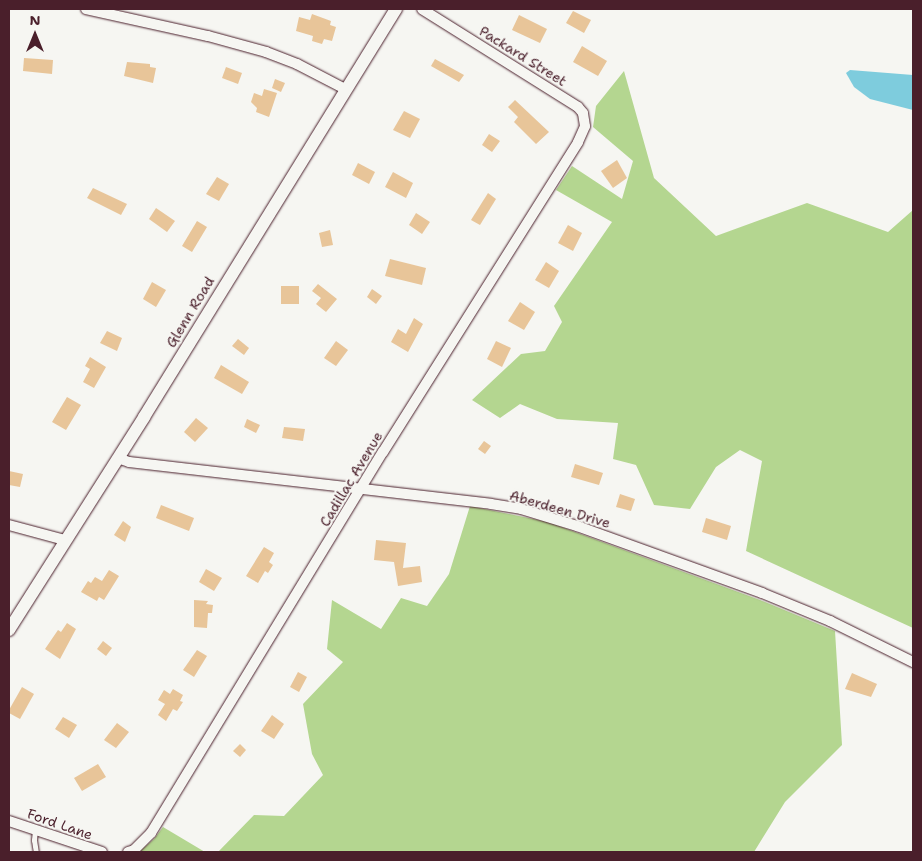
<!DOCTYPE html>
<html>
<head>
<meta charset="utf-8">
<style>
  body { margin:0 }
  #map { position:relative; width:922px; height:861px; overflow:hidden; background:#f6f6f2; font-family:"Shantell Sans",sans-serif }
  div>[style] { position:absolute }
  .green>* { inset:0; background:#b4d690 }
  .water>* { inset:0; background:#7eccdd }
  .building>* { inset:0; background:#e8c599 }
  .roads { filter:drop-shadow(0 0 1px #4a1f2b) drop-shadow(0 0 1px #4a1f2b) }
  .service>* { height:5px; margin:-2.5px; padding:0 2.5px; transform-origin:2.5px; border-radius:2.5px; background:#f6f6f2 }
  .minor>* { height:10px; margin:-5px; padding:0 5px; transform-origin:5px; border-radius:5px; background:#f6f6f2 }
  .tertiary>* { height:12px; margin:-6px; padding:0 6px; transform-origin:6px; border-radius:6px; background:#f6f6f2 }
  span { translate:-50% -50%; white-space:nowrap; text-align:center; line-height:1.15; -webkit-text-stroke:4px #f6f6f2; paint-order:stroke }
  .street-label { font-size:14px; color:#4a1f2b }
  .frame { position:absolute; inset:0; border:10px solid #4a1f2b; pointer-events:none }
  .north { position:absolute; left:10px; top:10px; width:50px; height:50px; -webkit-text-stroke:4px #f6f6f2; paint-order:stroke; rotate:0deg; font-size:14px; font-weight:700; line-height:20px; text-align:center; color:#4a1f2b }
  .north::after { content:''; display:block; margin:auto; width:18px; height:22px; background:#4a1f2b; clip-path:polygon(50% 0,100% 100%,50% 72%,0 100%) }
</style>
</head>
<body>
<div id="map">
  <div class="green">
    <div style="clip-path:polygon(624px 71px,654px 178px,716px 236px,807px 203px,888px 232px,913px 210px,913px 628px,746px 551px,762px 461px,740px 450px,716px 467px,690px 509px,654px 505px,636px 465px,613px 459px,618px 423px,557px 419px,520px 404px,500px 418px,472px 400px,521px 354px,545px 351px,562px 322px,554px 306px,612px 222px,556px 190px,572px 166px,622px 199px,633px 161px,593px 127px,596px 106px)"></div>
    <div style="clip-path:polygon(470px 506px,548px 522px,760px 600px,835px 631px,842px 745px,785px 802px,754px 852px,218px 852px,254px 815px,284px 816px,323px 775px,312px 754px,303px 704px,343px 662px,327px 649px,332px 600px,381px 629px,401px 598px,427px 606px,449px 574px)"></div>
    <div style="clip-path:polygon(163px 827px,205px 852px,139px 852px,154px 839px)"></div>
  </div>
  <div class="water">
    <div style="clip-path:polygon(850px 70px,913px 75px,913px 110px,870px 99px,854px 87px,846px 73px)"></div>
  </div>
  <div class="building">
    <div style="clip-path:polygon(573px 11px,591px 20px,584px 33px,566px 23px)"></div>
    <div style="clip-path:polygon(312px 14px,331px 21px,330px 25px,336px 27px,332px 41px,324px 39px,322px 44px,312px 41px,313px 36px,296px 31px,299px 17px,310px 20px)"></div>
    <div style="clip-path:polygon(519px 15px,547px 29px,540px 43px,512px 30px)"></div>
    <div style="clip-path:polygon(582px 46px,607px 61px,598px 76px,573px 62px)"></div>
    <div style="clip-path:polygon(24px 58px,53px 60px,52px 74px,23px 71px)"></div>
    <div style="clip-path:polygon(435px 59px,464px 75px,459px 82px,431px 66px)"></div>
    <div style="clip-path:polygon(127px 62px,150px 64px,150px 67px,156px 68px,153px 83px,124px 76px)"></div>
    <div style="clip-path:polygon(226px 67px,242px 73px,238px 84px,222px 78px)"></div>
    <div style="clip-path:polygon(275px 79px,285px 83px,281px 92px,272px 88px)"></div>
    <div style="clip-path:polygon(264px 89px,277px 93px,269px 117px,256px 112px,257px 108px,251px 102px,254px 93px,262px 96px)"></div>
    <div style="clip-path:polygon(515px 100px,549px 132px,536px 144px,514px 122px,518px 117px,508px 107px)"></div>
    <div style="clip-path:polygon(404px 111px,420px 119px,410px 138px,393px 130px)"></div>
    <div style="clip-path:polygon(489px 134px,500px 141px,492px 152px,482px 145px)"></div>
    <div style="clip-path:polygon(617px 160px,627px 178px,613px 188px,601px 171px)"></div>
    <div style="clip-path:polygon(358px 163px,375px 172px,369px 184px,352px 175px)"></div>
    <div style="clip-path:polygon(393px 172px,413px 183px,406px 198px,385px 187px)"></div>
    <div style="clip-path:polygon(217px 177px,229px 184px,219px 201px,206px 194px)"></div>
    <div style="clip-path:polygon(93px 188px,127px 204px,121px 215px,87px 198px)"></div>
    <div style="clip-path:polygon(488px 193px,496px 199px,480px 225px,471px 220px)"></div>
    <div style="clip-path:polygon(156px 208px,175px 221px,167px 232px,149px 219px)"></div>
    <div style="clip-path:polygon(416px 213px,430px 222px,422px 234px,409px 225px)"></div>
    <div style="clip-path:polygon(197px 221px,207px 227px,192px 252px,182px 246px)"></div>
    <div style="clip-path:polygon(568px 225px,582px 233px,573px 251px,558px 243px)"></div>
    <div style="clip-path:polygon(330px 230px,333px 245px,322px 247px,319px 233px)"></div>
    <div style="clip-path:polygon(390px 259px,426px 268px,422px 285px,385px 276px)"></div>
    <div style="clip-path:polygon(546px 262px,559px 271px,549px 288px,535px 280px)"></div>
    <div style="clip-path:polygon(152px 282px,166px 290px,156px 307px,143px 299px)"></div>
    <div style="clip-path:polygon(318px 284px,337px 299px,326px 312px,316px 304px,321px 298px,312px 291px)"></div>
    <div style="clip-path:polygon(281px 286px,299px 286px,299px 304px,281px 304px)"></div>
    <div style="clip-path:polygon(372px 289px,382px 296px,376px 304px,367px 297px)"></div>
    <div style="clip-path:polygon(520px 302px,535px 312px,524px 330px,508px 321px)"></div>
    <div style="clip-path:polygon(414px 318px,423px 324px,408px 352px,391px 342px,398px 329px,406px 334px)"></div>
    <div style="clip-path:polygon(107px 331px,122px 338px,117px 351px,100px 343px)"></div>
    <div style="clip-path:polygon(238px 339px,249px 348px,244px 355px,232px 346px)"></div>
    <div style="clip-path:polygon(336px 341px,348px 350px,336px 366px,324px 358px)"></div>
    <div style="clip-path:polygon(496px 341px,511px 348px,502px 367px,487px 359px)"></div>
    <div style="clip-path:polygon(90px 357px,106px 367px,94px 388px,83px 382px,90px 369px,85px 366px)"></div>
    <div style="clip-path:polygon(221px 365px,249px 382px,242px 394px,214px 378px)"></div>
    <div style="clip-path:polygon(67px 397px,81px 405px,66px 430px,52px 422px)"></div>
    <div style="clip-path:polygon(196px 418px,208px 428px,195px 442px,184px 432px)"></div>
    <div style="clip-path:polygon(247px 419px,260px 425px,256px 433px,244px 427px)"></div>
    <div style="clip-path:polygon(284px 427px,305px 429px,303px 441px,282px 438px)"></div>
    <div style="clip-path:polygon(484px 441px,491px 446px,485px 454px,478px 449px)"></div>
    <div style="clip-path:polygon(575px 464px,603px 473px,599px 485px,571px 477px)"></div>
    <div style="clip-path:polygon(9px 471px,23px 474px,20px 487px,9px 485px)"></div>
    <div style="clip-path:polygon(620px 494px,635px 499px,631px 511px,616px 507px)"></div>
    <div style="clip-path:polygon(161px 505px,194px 518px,189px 531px,156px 518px)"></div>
    <div style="clip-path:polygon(706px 518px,731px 526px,727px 540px,702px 532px)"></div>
    <div style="clip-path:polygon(123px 521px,131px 527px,125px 542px,114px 535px)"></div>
    <div style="clip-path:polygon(376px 540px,406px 543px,403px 568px,420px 566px,422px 582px,398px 586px,394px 562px,374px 560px)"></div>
    <div style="clip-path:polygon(264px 547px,274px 553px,269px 562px,273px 565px,268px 573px,265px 571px,258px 583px,246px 576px)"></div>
    <div style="clip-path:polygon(206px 569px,222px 578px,214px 591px,199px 582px)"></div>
    <div style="clip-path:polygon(109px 570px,119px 576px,104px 600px,99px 597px,97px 601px,81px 592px,88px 581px,91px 583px,95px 577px,102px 581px)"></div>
    <div style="clip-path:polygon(194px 600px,208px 601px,206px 604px,213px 605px,212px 613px,208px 613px,207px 628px,194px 627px)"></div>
    <div style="clip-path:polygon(67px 623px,76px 629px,60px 659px,45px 649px,58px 630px,61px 632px)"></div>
    <div style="clip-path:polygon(103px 641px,112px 648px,106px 656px,97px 649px)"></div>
    <div style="clip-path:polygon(197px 650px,207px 656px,194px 677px,183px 670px)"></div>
    <div style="clip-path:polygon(298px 672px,307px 677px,299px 692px,290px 687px)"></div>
    <div style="clip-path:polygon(852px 673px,877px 684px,871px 697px,845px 689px)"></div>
    <div style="clip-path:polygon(22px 687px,34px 694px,20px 719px,9px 713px,9px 710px)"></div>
    <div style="clip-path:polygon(173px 689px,183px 695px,180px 701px,183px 702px,177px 711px,173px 709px,166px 721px,158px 715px,165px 704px,158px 700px,164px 690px,170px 694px)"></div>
    <div style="clip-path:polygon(272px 715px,284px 724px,274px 739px,261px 731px)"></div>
    <div style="clip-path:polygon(63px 717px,77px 725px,69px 738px,55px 729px)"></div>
    <div style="clip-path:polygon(117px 723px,129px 732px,116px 748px,104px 740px)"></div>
    <div style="clip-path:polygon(240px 744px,246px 750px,240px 757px,233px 751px)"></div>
    <div style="clip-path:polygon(98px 764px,106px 777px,82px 791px,74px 778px)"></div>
  </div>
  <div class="roads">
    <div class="service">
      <div style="left:35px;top:830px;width:10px;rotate:96deg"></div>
      <div style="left:34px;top:840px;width:12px;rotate:81deg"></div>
    </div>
    <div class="minor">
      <div style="left:86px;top:9px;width:125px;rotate:12.5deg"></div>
      <div style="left:208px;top:36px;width:60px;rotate:15.4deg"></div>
      <div style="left:266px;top:52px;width:33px;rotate:21deg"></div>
      <div style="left:297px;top:64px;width:54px;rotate:27.5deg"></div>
      <div style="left:118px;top:458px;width:12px;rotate:20deg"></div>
      <div style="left:129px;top:462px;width:364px;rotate:6.6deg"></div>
      <div style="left:491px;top:504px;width:30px;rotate:9deg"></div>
      <div style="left:521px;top:509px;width:59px;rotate:16.9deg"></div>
      <div style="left:577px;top:526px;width:197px;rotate:19.9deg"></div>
      <div style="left:762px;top:593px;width:74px;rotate:22.4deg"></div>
      <div style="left:830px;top:621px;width:93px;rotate:26.3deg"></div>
      <div style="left:9px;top:525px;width:58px;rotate:15deg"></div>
      <div style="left:9px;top:821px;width:98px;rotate:18.4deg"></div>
      <div style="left:128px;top:852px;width:6px;rotate:-18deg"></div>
      <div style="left:134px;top:850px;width:24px;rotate:-45deg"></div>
      <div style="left:151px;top:833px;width:446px;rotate:-58.7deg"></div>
      <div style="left:383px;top:452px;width:366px;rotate:-57.8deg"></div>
      <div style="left:578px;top:142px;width:17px;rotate:-66deg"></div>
      <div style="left:585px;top:126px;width:13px;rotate:-99deg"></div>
      <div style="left:583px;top:113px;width:8px;rotate:-130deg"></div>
      <div style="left:578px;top:107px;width:184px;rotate:-147.9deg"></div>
    </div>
    <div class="tertiary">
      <div style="left:9px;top:630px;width:252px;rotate:-57.6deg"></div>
      <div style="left:144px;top:417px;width:480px;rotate:-58.3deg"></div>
    </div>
  </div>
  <div class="street-label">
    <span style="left:523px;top:56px;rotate:32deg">Packard Street</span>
    <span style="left:190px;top:312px;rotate:-59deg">Glenn Road</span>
    <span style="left:351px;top:479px;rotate:-59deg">Cadillac Avenue</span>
    <span style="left:560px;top:509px;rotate:16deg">Aberdeen Drive</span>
    <span style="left:60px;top:824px;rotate:19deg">Ford Lane</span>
  </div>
  <div class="frame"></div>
  <div class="north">N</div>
</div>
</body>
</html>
